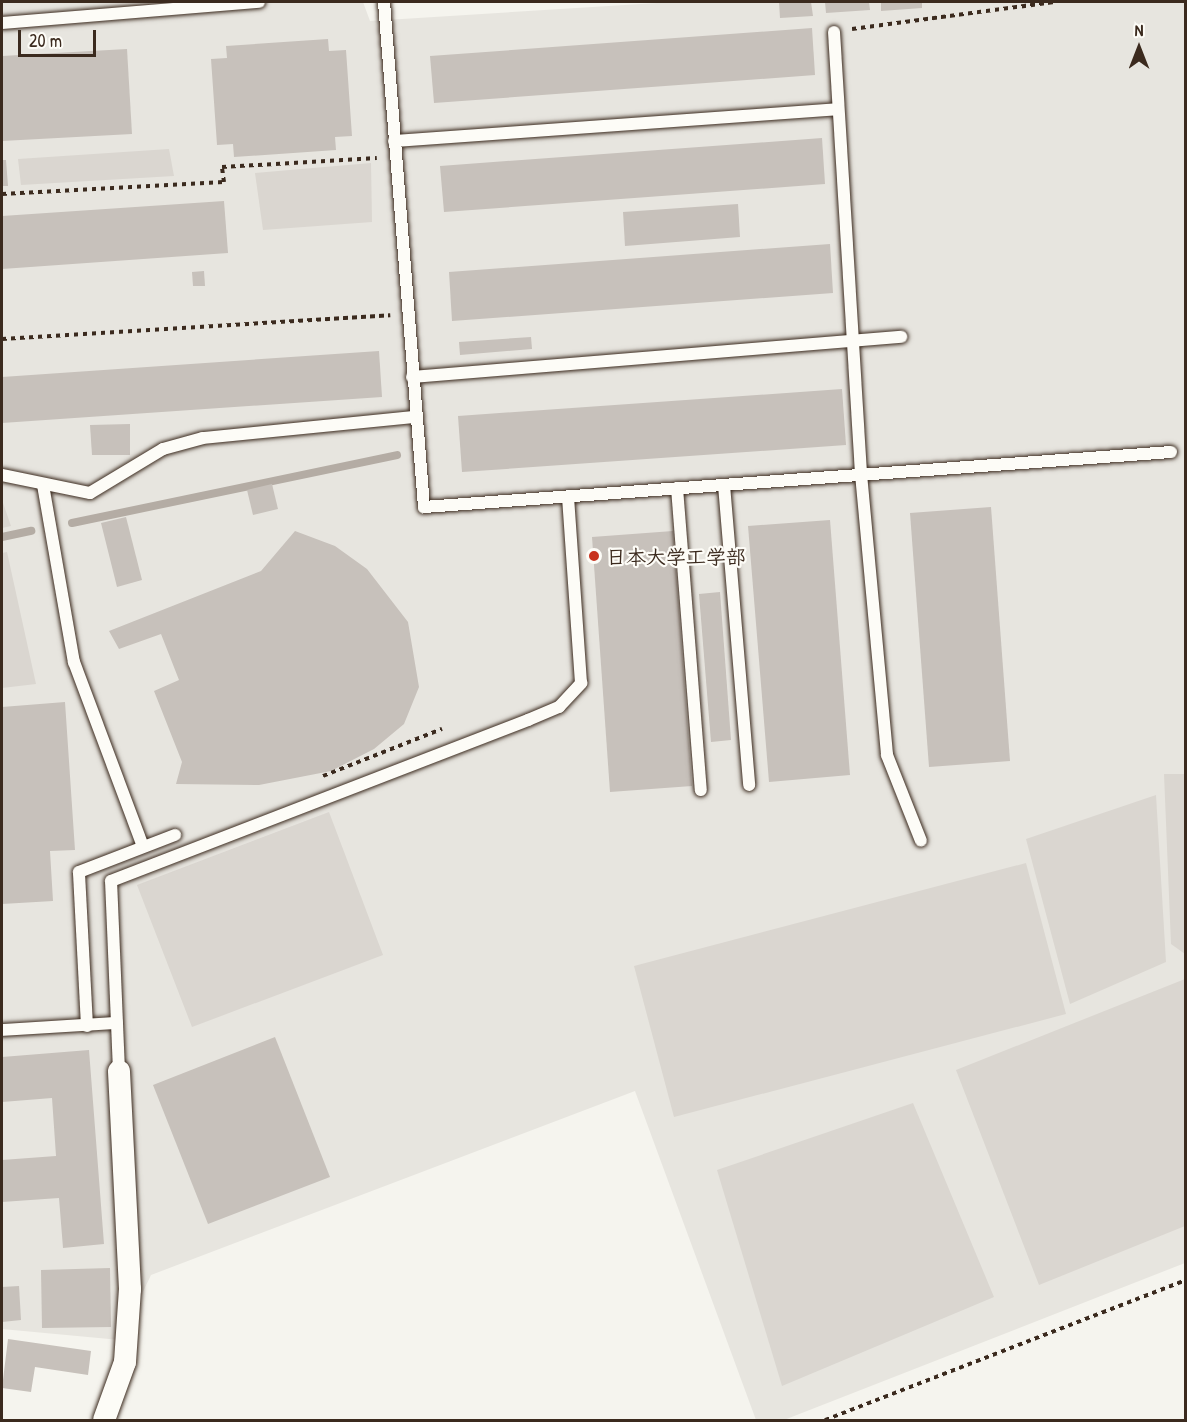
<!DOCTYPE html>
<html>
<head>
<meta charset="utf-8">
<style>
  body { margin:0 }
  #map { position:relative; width:1187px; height:1422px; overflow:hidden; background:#f5f4ee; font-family:"Patrick Hand","Klee One",sans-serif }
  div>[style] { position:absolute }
  .built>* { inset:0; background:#e7e5df }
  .green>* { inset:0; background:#dad6d0 }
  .stream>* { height:8px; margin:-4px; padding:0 4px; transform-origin:4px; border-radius:4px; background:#b4aca4 }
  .building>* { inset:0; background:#c7c1bb }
  .path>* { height:4px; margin-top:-2px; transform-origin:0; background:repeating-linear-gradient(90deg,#3b2a1e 0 4.5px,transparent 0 9px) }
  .roads { filter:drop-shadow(0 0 2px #3b2a1e) drop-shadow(0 0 2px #3b2a1e) }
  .lane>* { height:12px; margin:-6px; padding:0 6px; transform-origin:6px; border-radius:6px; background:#fdfcf7 }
  .street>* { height:22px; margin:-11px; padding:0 11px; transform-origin:11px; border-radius:11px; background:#fdfcf7 }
  .dots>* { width:16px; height:16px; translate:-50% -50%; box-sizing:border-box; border:3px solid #fdfcf7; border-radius:50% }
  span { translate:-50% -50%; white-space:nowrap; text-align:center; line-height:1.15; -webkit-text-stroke:4.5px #fdfcf7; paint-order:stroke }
  .poi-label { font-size:20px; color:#3b2a1e; font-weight:700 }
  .left { translate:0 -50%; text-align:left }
  .frame { position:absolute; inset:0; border:3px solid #3b2a1e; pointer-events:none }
  .north { position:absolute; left:1109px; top:18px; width:60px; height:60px; -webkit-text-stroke:4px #fdfcf7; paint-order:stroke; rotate:0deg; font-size:16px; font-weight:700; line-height:24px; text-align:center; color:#3b2a1e }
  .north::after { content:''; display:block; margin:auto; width:21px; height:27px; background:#3b2a1e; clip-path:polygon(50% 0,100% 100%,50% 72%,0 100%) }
  .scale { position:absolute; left:18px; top:30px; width:78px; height:27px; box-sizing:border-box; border:3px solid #3b2a1e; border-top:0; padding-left:8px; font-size:18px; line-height:21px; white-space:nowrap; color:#3b2a1e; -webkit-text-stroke:4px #fdfcf7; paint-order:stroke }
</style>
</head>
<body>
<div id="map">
  <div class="built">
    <div style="clip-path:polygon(2px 2px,363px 2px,370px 21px,673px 2px,1185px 2px,1185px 1263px,784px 1420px,756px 1420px,635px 1091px,151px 1275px,120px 1340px,2px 1329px)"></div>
  </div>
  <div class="green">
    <div style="clip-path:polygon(169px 149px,174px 176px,21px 185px,18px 159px)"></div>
    <div style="clip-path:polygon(371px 163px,372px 222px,263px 230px,255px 173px)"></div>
    <div style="clip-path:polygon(2px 500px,11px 526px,2px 528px)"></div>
    <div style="clip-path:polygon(7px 552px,36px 684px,2px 688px,2px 553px)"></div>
    <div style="clip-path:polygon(1164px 774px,1185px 774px,1185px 954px,1171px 944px)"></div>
    <div style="clip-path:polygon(1156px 795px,1166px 962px,1070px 1004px,1026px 839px)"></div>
    <div style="clip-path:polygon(329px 812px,383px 955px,192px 1027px,137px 885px)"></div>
    <div style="clip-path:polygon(1026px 863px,1066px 1014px,674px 1117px,634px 966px)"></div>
    <div style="clip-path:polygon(1185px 979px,1185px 1226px,1039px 1285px,956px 1070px)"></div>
    <div style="clip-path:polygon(913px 1103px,994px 1297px,782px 1386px,717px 1170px)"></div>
  </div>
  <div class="stream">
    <div style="left:72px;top:523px;width:332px;rotate:-11.8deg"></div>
    <div style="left:2px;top:537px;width:30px;rotate:-12deg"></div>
  </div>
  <div class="building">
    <div style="clip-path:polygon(779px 2px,811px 2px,813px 16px,780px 18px)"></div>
    <div style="clip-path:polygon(825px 2px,869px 2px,870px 10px,826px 13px)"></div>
    <div style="clip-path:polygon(881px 2px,922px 2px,922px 8px,881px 11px)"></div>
    <div style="clip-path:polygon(812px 28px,815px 75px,434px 103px,430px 56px)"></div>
    <div style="clip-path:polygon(328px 39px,329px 51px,346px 50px,352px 136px,335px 137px,336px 150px,234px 157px,233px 144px,217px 145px,211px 59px,227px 58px,226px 46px)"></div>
    <div style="clip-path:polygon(127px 49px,132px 134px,2px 141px,2px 56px)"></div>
    <div style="clip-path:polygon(822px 138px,825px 184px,444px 212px,440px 166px)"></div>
    <div style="clip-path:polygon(2px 160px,6px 160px,8px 186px,2px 186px)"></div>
    <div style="clip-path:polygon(224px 201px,228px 253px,2px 269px,2px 216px)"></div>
    <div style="clip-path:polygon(738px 204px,740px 237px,625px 246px,623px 212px)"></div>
    <div style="clip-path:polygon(830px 244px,833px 293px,452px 321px,449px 272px)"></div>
    <div style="clip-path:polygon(204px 271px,205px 286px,193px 286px,192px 272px)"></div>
    <div style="clip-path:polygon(531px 337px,532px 349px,460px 355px,459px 342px)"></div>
    <div style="clip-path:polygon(379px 351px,382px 397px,2px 423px,2px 377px)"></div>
    <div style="clip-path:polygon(842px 389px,846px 445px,462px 472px,458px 416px)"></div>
    <div style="clip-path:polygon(130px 424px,130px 455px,92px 455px,90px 425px)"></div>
    <div style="clip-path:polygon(272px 484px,278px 509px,253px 515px,247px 490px)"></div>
    <div style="clip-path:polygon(991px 507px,1010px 761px,929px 767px,910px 513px)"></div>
    <div style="clip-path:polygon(126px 517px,142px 580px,117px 587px,101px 523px)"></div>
    <div style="clip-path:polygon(830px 520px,850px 775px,769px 782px,748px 526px)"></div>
    <div style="clip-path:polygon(295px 531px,335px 546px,367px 569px,408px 622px,419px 687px,404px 724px,374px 749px,331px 771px,259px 785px,176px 784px,182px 762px,154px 691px,179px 680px,161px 634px,119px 649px,109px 631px,261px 571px)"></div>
    <div style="clip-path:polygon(673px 531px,692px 786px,610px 792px,592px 537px)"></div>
    <div style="clip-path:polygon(720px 592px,731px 740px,711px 742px,699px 594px)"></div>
    <div style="clip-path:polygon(65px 702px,75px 850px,50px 851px,53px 901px,2px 904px,2px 707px)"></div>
    <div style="clip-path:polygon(275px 1037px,330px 1177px,208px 1224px,153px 1085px)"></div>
    <div style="clip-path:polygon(89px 1050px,104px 1244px,63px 1248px,59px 1198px,2px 1202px,2px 1160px,56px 1156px,52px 1098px,2px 1102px,2px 1057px)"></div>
    <div style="clip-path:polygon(110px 1268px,111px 1327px,42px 1328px,41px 1270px)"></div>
    <div style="clip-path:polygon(19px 1286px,21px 1320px,2px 1322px,2px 1287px)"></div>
    <div style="clip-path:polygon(8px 1339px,91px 1351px,88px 1375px,35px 1367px,31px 1392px,2px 1388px)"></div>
  </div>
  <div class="path">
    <div style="left:852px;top:29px;width:204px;rotate:-7.6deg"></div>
    <div style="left:2px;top:194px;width:222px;rotate:-3.1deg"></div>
    <div style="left:224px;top:182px;width:15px;rotate:-98deg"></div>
    <div style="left:222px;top:167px;width:155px;rotate:-3.3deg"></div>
    <div style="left:2px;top:339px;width:389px;rotate:-3.5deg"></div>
    <div style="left:323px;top:776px;width:128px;rotate:-21.6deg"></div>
    <div style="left:825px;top:1420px;width:387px;rotate:-21.2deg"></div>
  </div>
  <div class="roads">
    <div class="lane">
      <div style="left:384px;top:2px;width:507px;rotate:85.47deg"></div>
      <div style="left:424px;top:507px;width:749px;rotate:-4.21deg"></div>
      <div style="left:2px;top:23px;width:258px;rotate:-4.7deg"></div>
      <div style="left:834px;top:32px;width:443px;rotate:86.5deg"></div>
      <div style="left:861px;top:474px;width:282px;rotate:84.7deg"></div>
      <div style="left:887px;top:755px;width:92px;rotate:68.4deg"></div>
      <div style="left:394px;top:141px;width:445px;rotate:-4.1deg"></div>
      <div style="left:412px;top:377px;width:491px;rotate:-4.7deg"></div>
      <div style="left:2px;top:475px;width:90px;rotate:11.6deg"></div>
      <div style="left:90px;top:493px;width:85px;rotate:-31.1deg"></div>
      <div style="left:163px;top:449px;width:41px;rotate:-15.4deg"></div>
      <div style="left:203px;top:438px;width:213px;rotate:-5.7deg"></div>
      <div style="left:43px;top:485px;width:180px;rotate:80.1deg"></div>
      <div style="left:74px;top:662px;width:197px;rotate:69.5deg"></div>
      <div style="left:724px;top:485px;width:301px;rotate:85.2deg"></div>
      <div style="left:677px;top:488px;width:303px;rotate:85.5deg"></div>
      <div style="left:87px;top:1026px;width:154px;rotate:-93deg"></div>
      <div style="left:79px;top:872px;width:103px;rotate:-21.1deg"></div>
      <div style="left:2px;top:1030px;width:115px;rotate:-3.5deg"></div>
      <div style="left:119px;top:1071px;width:190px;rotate:-92.4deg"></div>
      <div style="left:111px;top:881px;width:447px;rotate:-21.1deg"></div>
      <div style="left:528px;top:720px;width:34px;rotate:-23deg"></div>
      <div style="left:559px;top:707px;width:33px;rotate:-47deg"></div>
      <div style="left:581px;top:683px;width:186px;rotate:-94deg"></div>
    </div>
    <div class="street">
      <div style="left:104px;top:1420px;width:62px;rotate:-70.1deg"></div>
      <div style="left:125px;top:1362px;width:73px;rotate:-86.1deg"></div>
      <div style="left:130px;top:1289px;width:218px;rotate:-92.9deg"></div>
    </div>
  </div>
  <div class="dots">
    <div style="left:594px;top:556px;background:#c8321e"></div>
  </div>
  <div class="poi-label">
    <span class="left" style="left:606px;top:556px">日本大学工学部</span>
  </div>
  <div class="frame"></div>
  <div class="north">N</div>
  <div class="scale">20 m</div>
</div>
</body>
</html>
